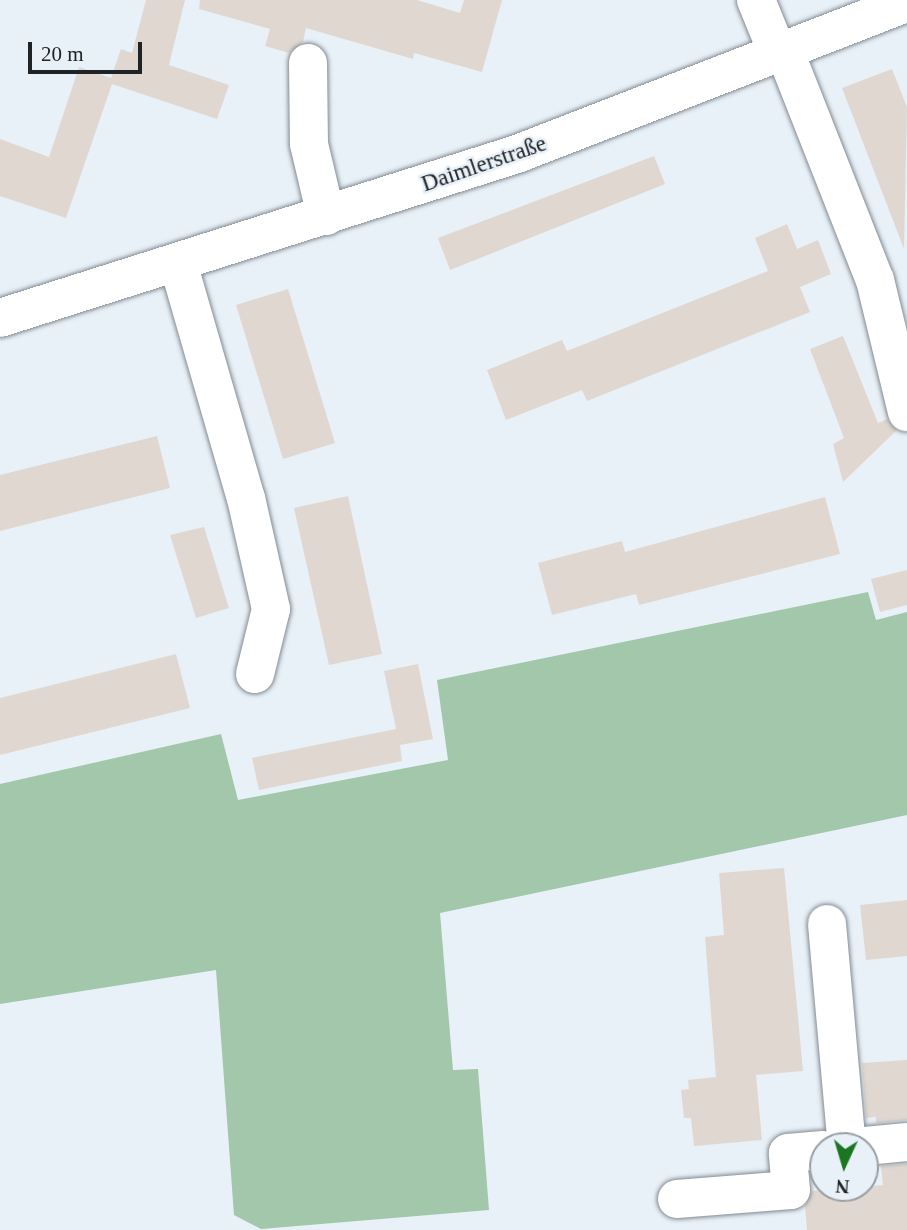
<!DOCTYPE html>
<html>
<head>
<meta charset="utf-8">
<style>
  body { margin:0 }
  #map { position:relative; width:907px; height:1230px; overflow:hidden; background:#e8f0f8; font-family:"Times New Roman",serif }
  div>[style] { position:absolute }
  .green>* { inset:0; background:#a2c7aa }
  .building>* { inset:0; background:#e0d8d0 }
  .roads { filter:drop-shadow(0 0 2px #848b92) drop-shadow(0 0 2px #848b92) }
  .minor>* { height:38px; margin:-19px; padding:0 19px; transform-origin:19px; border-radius:19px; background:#fff }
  span { translate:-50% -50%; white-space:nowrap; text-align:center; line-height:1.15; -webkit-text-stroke:5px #e8f0f8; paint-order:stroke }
  .street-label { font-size:23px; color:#202326 }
  .north { position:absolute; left:809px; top:1132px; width:70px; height:70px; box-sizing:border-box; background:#e8f0f8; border:2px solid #989ea4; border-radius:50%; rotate:184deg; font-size:19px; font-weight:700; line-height:28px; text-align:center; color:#202326 }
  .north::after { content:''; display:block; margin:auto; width:24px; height:32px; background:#1c7521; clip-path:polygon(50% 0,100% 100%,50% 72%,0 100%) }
  .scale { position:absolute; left:28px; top:42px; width:114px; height:32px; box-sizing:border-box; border:4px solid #202326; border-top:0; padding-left:9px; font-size:21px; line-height:24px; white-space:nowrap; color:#202326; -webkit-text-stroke:5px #e8f0f8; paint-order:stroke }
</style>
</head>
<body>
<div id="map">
  <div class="green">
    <div style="clip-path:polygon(868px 592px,876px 620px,907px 612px,907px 815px,440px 913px,453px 1070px,478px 1069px,489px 1210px,261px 1229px,234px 1215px,216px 970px,0 1004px,0 784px,221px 734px,238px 800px,448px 760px,437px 680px)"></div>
  </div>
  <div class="building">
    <div style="clip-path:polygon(146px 0,185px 0,169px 65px,229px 85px,217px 119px,112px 84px,66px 218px,0 196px,0 139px,49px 157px,79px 67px,111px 78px,121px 49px,132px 53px)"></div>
    <div style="clip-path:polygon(200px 0,417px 0,460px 13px,464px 0,502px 0,482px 72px,414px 53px,413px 59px,306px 28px,303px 42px,289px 53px,265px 46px,270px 29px,199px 9px)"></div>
    <div style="clip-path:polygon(892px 69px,907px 107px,904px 249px,842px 88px)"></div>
    <div style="clip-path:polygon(654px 156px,665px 184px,450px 270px,438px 238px)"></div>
    <div style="clip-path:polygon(787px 224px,797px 249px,818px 240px,831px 274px,800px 287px,810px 312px,587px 401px,582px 390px,506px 420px,487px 370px,562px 340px,567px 351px,768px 271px,755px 238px)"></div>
    <div style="clip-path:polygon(288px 289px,335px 443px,283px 459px,236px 305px)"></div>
    <div style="clip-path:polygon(843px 336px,878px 423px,887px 419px,897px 430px,843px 482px,833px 444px,844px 438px,810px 349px)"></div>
    <div style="clip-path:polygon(157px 436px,170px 488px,0 531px,0 475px)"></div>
    <div style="clip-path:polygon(348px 496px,382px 654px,329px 665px,294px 508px)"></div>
    <div style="clip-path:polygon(825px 497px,840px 554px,639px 605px,636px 594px,552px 615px,538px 563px,622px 541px,625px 552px)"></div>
    <div style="clip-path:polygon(204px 527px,229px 608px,196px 618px,170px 535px)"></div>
    <div style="clip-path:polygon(907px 570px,907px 605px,880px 612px,871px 579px)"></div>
    <div style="clip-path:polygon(176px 654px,190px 708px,0 755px,0 698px)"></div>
    <div style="clip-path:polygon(418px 664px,433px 739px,400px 745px,402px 761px,259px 790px,252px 758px,396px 729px,384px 671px)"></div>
    <div style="clip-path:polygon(784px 868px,803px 1071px,756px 1075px,762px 1140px,694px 1146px,691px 1118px,684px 1118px,681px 1090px,689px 1089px,688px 1080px,716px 1077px,705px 937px,724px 935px,719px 873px)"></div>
    <div style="clip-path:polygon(907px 900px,907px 956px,866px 960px,860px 905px)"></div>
    <div style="clip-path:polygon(907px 1060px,907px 1120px,876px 1123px,876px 1117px,866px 1118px,862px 1063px)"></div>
    <div style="clip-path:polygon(907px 1164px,907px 1230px,807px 1230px,805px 1206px,812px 1191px,883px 1185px,881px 1166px)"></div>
  </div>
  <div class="roads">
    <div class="minor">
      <div style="left:756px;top:0;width:58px;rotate:67.8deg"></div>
      <div style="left:785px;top:52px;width:245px;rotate:68.5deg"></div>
      <div style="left:875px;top:280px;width:136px;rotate:76.4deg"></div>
      <div style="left:308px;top:63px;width:81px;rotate:89.3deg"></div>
      <div style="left:309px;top:144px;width:74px;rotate:76.7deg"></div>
      <div style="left:178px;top:263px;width:245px;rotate:73.9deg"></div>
      <div style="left:246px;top:498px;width:114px;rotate:77.3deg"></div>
      <div style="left:271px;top:609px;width:67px;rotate:103.8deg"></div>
      <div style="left:0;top:318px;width:542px;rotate:-17.6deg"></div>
      <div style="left:517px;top:154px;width:418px;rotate:-21.2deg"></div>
      <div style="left:827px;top:924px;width:223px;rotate:84.9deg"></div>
      <div style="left:865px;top:1146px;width:42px;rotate:-5.4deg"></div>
      <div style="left:677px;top:1199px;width:114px;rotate:-4.5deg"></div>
      <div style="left:791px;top:1190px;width:37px;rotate:-95deg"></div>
      <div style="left:788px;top:1153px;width:35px;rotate:-5deg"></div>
    </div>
  </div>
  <div class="street-label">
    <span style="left:484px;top:164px;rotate:-19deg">Daimlerstraße</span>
  </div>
  <div class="north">N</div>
  <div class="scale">20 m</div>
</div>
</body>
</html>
